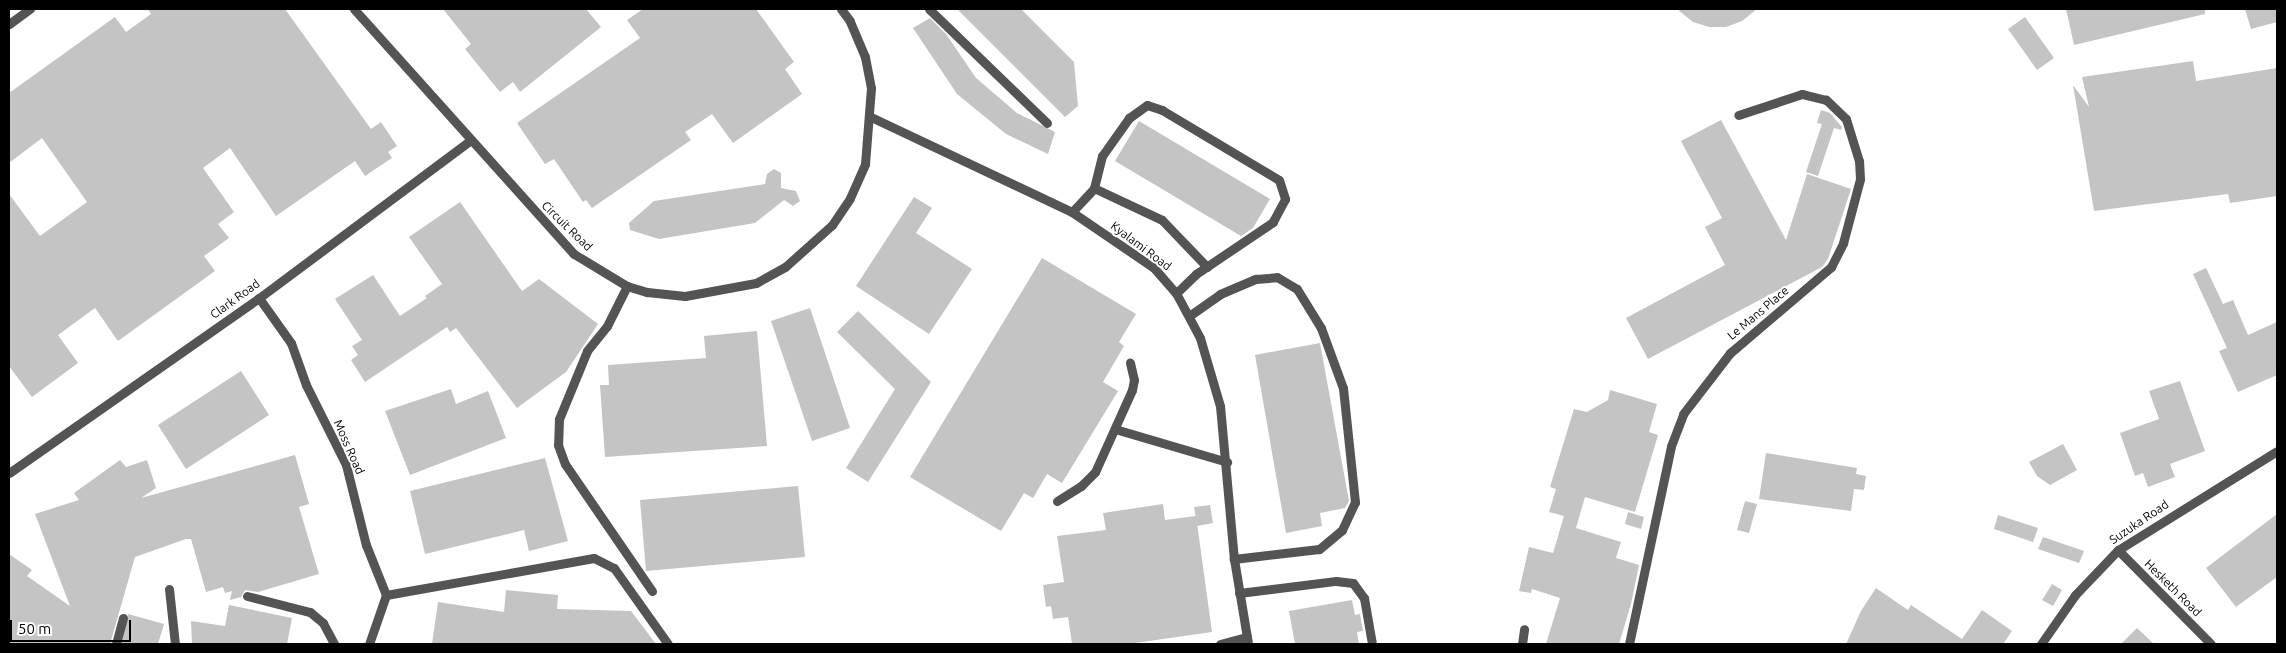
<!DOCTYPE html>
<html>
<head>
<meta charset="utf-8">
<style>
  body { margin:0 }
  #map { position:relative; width:2286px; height:653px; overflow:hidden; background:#fff; font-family:Ubuntu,sans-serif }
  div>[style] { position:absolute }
  .building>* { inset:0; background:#c4c4c4 }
  .lane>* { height:9px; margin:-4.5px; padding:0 4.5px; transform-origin:4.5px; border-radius:4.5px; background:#545454 }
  span { translate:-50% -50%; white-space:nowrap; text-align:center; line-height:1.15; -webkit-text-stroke:4px #fff; paint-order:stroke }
  .street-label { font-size:12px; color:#000 }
  .frame { position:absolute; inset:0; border:10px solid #000; pointer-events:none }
  .scale { position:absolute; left:10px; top:620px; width:121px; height:22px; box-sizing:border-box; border:2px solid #000; border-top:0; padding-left:6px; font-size:15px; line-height:18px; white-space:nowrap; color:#000; -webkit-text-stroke:4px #fff; paint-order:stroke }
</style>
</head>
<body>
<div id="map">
  <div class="building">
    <div style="clip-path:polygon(148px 9px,285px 9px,371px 129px,381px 122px,397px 146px,388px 152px,392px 158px,365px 176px,355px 161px,276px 216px,230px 148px,203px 168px,234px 212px,218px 224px,229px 238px,204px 256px,215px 271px,118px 341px,95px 308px,58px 335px,78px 363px,32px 397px,9px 366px,9px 194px,40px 236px,87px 202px,42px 138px,9px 163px,9px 93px,115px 17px,126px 32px,151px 14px)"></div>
    <div style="clip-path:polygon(443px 9px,586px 9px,601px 27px,520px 92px,513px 82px,500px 92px,465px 49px,471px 44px)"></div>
    <div style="clip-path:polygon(643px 9px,756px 9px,794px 62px,785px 69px,802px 94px,733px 143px,712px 114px,685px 132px,691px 140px,592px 208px,586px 200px,583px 202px,554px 159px,545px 164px,517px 123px,640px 38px,627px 20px)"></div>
    <div style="clip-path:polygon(957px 9px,1021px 9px,1074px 62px,1078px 106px,1065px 117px)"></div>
    <div style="clip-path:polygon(1677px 9px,1757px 9px,1742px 21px,1726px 27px,1709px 27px,1693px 22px)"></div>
    <div style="clip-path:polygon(2066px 9px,2205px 9px,2205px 14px,2074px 45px)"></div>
    <div style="clip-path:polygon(2245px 9px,2277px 9px,2277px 22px,2251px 29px)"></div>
    <div style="clip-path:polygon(2025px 17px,2054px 58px,2037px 70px,2008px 29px)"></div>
    <div style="clip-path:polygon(930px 18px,946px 34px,976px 78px,1017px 113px,1055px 132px,1048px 154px,1006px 134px,957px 94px,913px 28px)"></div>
    <div style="clip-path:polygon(2193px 61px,2196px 81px,2277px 68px,2277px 196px,2230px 203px,2228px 194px,2094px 211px,2073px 85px,2089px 107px,2082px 77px)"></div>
    <div style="clip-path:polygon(1821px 110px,1830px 113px,1842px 127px,1841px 130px,1834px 128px,1818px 176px,1806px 172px,1822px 124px,1817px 123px)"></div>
    <div style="clip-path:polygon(1721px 120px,1786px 240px,1807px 174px,1851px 189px,1828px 259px,1822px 267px,1648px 359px,1626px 318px,1725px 265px,1705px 227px,1722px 218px,1681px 141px)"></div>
    <div style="clip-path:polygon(1139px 121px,1270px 199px,1253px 228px,1241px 236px,1115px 161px)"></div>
    <div style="clip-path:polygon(774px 169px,781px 173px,781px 188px,796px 191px,800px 201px,793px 206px,784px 200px,755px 223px,659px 239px,630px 230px,629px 223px,654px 201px,765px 184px,767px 174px)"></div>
    <div style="clip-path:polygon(914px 197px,932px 208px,916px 233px,972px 269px,929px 334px,856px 286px)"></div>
    <div style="clip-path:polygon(460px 202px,522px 291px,539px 279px,598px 324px,566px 372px,517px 408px,456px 328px,450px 332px,447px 327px,365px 382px,351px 360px,358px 355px,352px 346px,362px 340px,335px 299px,373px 275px,400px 316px,427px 298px,425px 296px,442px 284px,409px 237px)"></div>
    <div style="clip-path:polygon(1042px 258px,1136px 314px,1119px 342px,1124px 346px,1103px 382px,1118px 391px,1062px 483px,1047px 474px,1033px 498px,1024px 493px,1001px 531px,910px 477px)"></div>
    <div style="clip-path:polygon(2206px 268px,2223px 304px,2233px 300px,2248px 335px,2277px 322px,2277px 375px,2238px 392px,2219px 351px,2227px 348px,2193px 274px)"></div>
    <div style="clip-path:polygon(810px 308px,850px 428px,812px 441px,771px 321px)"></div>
    <div style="clip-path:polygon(858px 311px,931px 382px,868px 482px,846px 468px,895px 389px,837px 332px)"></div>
    <div style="clip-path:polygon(757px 331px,767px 446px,605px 457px,600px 385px,609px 385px,608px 365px,706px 358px,704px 336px)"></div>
    <div style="clip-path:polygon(1320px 343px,1349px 501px,1345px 508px,1320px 513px,1322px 526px,1286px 533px,1255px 355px)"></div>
    <div style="clip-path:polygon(241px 371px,269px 415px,186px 469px,158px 425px)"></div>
    <div style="clip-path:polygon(2180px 381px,2205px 451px,2170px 464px,2175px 477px,2148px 487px,2143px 473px,2135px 476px,2120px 433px,2159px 419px,2149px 391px)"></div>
    <div style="clip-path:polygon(451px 389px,456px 404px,488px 391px,506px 438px,410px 475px,385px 411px)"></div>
    <div style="clip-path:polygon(1610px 390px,1657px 404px,1649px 432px,1658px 435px,1635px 512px,1585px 497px,1576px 528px,1621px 542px,1616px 558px,1639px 565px,1631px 604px,1619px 644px,1546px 644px,1560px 598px,1532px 589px,1531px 593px,1519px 591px,1529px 547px,1553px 553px,1564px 516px,1549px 512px,1556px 489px,1550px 487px,1574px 409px,1587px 412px,1608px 400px)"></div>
    <div style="clip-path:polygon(2063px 444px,2077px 470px,2050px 485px,2037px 476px,2029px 462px)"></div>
    <div style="clip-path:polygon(1766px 453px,1857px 468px,1856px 474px,1866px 476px,1864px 490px,1854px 489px,1851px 511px,1759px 499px)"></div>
    <div style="clip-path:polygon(295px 455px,309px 504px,299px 507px,319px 574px,258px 592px,245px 590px,241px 597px,230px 600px,232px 591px,225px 593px,223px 587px,206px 592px,191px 539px,186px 539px,135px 557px,110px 644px,9px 644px,9px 554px,32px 570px,27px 576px,70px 606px,35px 514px,79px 500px,74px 493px,120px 460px,126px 467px,147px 460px,156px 488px,141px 498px)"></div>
    <div style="clip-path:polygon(545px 458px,568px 541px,529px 551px,524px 530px,425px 554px,410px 491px)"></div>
    <div style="clip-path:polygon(798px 486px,805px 557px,646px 571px,640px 500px)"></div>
    <div style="clip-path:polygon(1745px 501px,1757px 504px,1749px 533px,1737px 530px)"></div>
    <div style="clip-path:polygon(1163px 504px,1165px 520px,1196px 516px,1212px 632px,1128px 644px,1072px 644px,1068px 617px,1053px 619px,1051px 606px,1046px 607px,1043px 585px,1064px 582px,1057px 536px,1106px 530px,1103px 513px)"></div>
    <div style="clip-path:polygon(1210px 505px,1213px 523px,1197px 526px,1194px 507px)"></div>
    <div style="clip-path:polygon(1628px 512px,1644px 517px,1641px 529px,1625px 524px)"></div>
    <div style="clip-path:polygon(2277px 514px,2277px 577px,2236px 607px,2206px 568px)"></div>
    <div style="clip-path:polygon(1998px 515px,2038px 528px,2033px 542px,1994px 529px)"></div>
    <div style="clip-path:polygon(2043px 537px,2084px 551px,2079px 563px,2038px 549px)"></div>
    <div style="clip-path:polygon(2052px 584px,2062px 590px,2053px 606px,2042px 600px)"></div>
    <div style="clip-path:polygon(1876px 588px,1908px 610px,1911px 605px,1962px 639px,1982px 610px,2012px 631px,2003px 644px,1846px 644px,1861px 611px)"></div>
    <div style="clip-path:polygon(506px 590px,558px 595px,557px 609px,631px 611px,656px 644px,432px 644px,438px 602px,504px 612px)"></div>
    <div style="clip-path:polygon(1352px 600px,1355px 615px,1360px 614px,1363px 631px,1357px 632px,1359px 644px,1295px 644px,1289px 611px)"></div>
    <div style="clip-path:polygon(229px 605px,292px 618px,287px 644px,192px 644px,191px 621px,225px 626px)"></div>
    <div style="clip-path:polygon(128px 614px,164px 624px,158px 644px,122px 644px)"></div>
    <div style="clip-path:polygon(2137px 628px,2154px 644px,2121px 644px)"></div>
  </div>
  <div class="lane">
    <div style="left:354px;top:9px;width:329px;rotate:48.1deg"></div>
    <div style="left:574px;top:254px;width:62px;rotate:31.1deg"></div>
    <div style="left:627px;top:286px;width:21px;rotate:17deg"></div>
    <div style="left:647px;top:292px;width:38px;rotate:6deg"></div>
    <div style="left:685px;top:296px;width:72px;rotate:-10.4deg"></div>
    <div style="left:756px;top:283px;width:33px;rotate:-29deg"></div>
    <div style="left:785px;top:267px;width:63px;rotate:-41.8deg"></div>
    <div style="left:832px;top:225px;width:32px;rotate:-56deg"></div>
    <div style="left:850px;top:198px;width:37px;rotate:-66deg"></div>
    <div style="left:865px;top:164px;width:76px;rotate:-85.5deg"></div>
    <div style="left:871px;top:88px;width:32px;rotate:-101deg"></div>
    <div style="left:865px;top:57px;width:39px;rotate:-113deg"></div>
    <div style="left:850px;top:21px;width:15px;rotate:-127deg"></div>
    <div style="left:929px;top:9px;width:164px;rotate:44deg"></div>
    <div style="left:9px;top:24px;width:26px;rotate:-36deg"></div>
    <div style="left:871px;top:117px;width:222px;rotate:25.3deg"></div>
    <div style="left:1072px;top:212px;width:99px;rotate:34.3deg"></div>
    <div style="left:1154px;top:268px;width:33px;rotate:49deg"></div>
    <div style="left:1176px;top:293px;width:51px;rotate:61.9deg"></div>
    <div style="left:1200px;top:338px;width:71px;rotate:73.6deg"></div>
    <div style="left:1220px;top:406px;width:154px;rotate:84.8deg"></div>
    <div style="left:1234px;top:559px;width:86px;rotate:80.6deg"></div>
    <div style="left:1094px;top:188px;width:75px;rotate:25.2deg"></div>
    <div style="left:1162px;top:220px;width:65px;rotate:46.2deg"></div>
    <div style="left:1072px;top:212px;width:33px;rotate:-47deg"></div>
    <div style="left:1094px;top:188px;width:33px;rotate:-76deg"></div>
    <div style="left:1102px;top:156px;width:47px;rotate:-54.6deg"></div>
    <div style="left:1129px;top:118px;width:22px;rotate:-36deg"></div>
    <div style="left:1147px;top:105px;width:16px;rotate:18deg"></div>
    <div style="left:1162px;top:110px;width:136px;rotate:30.9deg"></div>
    <div style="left:1279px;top:180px;width:20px;rotate:72deg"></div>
    <div style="left:1285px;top:199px;width:26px;rotate:118deg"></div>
    <div style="left:1273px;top:222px;width:93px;rotate:146deg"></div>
    <div style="left:1196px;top:274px;width:28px;rotate:136deg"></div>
    <div style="left:627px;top:286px;width:45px;rotate:116.6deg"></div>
    <div style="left:607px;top:326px;width:32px;rotate:129deg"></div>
    <div style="left:587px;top:351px;width:74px;rotate:112.4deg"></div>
    <div style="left:559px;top:419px;width:26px;rotate:92deg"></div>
    <div style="left:558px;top:445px;width:20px;rotate:70deg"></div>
    <div style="left:565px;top:464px;width:154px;rotate:55.6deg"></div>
    <div style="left:259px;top:298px;width:55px;rotate:54.6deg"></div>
    <div style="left:291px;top:343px;width:45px;rotate:70.3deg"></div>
    <div style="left:306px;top:385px;width:89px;rotate:63.4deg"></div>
    <div style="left:346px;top:465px;width:82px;rotate:76deg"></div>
    <div style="left:366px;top:545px;width:54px;rotate:68.2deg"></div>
    <div style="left:386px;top:595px;width:52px;rotate:109.1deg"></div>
    <div style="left:1189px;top:316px;width:38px;rotate:-35deg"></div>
    <div style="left:1220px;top:294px;width:39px;rotate:-23deg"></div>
    <div style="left:1256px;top:279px;width:21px;rotate:-5deg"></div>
    <div style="left:1277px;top:277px;width:23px;rotate:31deg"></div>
    <div style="left:1297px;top:289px;width:46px;rotate:58.4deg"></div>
    <div style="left:1321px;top:328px;width:64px;rotate:69.9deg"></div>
    <div style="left:1343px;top:388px;width:115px;rotate:84deg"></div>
    <div style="left:1355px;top:502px;width:31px;rotate:115deg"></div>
    <div style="left:1342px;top:530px;width:30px;rotate:140deg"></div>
    <div style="left:1319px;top:549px;width:86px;rotate:173.3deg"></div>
    <div style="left:1115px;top:429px;width:117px;rotate:16.4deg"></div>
    <div style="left:9px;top:473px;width:305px;rotate:-35deg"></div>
    <div style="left:259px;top:298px;width:264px;rotate:-36.7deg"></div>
    <div style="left:1057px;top:501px;width:28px;rotate:-32deg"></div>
    <div style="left:1081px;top:486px;width:20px;rotate:-45deg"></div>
    <div style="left:1095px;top:472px;width:90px;rotate:-65.7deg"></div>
    <div style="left:1132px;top:390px;width:10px;rotate:-79deg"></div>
    <div style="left:1134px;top:380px;width:18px;rotate:-103deg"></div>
    <div style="left:2118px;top:550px;width:132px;rotate:45.3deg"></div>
    <div style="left:169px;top:589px;width:55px;rotate:83.8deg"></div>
    <div style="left:1239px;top:593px;width:98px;rotate:-7.1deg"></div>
    <div style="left:1336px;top:581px;width:17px;rotate:7deg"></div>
    <div style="left:1353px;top:583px;width:19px;rotate:54deg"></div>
    <div style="left:1364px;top:598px;width:47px;rotate:80.1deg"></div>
    <div style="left:386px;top:595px;width:211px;rotate:-10.1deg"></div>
    <div style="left:594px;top:558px;width:22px;rotate:27deg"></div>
    <div style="left:614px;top:568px;width:93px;rotate:54.6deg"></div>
    <div style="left:247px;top:596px;width:65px;rotate:14.3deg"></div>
    <div style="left:310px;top:612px;width:17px;rotate:40deg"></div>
    <div style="left:323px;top:623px;width:24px;rotate:62deg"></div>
    <div style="left:116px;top:644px;width:27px;rotate:-75deg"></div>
    <div style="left:1220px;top:644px;width:28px;rotate:-15deg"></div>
    <div style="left:1522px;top:644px;width:15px;rotate:-82deg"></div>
    <div style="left:1629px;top:644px;width:202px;rotate:-78deg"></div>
    <div style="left:1671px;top:446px;width:34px;rotate:-69deg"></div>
    <div style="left:1683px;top:414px;width:77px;rotate:-52.4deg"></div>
    <div style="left:1730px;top:353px;width:133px;rotate:-40.4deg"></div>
    <div style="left:1831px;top:267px;width:27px;rotate:-63deg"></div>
    <div style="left:1843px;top:243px;width:66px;rotate:-75.1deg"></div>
    <div style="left:1860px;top:179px;width:18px;rotate:-93deg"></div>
    <div style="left:1859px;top:161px;width:44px;rotate:-107.2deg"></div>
    <div style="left:1846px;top:119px;width:28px;rotate:-136deg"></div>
    <div style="left:1826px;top:100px;width:25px;rotate:-166deg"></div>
    <div style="left:1802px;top:94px;width:67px;rotate:161.8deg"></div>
    <div style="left:2041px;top:644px;width:60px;rotate:-55.2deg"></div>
    <div style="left:2075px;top:595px;width:62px;rotate:-46.3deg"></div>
    <div style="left:2118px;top:550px;width:187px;rotate:-31.9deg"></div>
  </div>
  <div class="street-label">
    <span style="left:567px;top:226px;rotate:44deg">Circuit Road</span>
    <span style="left:1141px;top:246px;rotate:37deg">Kyalami Road</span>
    <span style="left:235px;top:299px;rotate:-36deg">Clark Road</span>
    <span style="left:1758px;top:313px;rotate:-40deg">Le Mans Place</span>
    <span style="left:349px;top:447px;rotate:66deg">Moss Road</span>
    <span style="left:2139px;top:522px;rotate:-34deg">Suzuka Road</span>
    <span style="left:2173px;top:588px;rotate:45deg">Hesketh Road</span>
  </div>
  <div class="frame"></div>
  <div class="scale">50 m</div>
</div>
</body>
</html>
